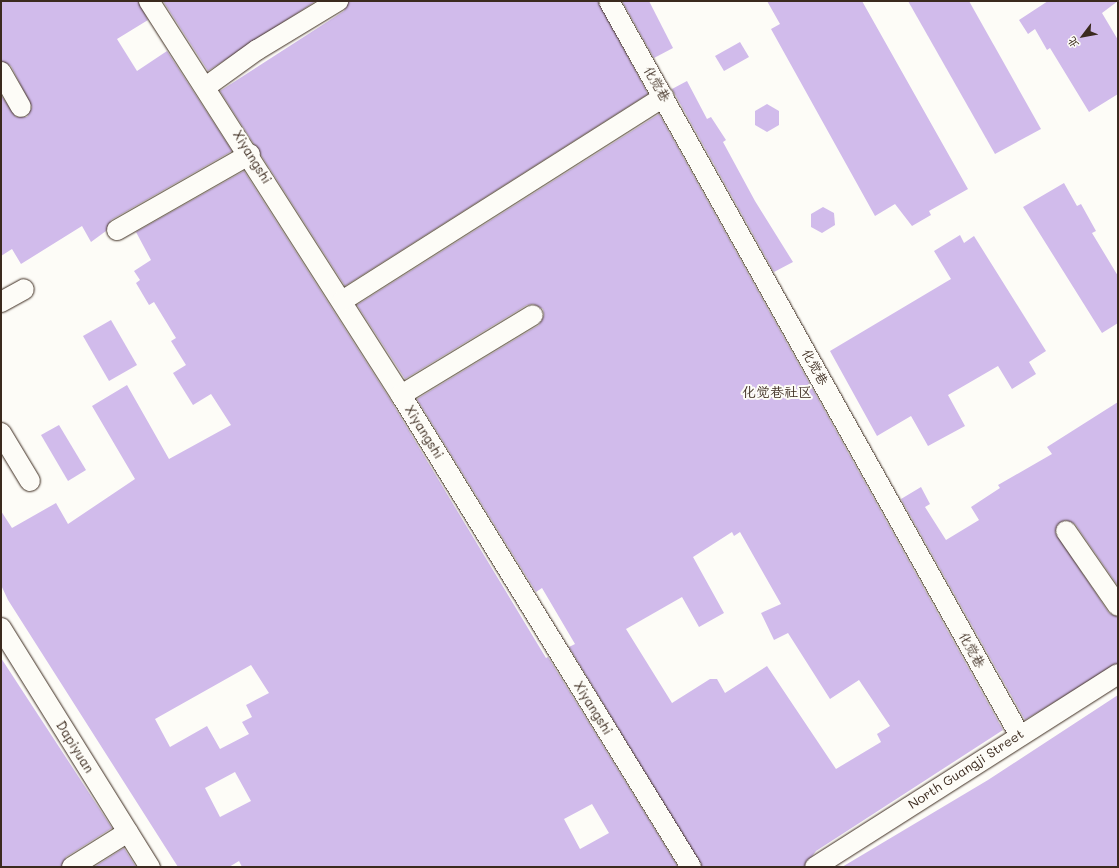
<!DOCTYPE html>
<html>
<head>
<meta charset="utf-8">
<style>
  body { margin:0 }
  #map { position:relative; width:1119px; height:868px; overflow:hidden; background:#fdfcf7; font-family:Mali,"LXGW WenKai TC",sans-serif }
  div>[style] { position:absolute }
  .building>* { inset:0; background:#d1bbeb }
  .roads { filter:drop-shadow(0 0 1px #3b2a1e) drop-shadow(0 0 1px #3b2a1e) }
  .minor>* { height:20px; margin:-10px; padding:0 10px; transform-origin:10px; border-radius:10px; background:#fdfcf7 }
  span { translate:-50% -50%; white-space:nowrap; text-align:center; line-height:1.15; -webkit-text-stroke:4px #fdfcf7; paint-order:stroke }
  .street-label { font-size:13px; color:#3b2a1e }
  .neighbourhood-label { font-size:14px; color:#3b2a1e }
  .frame { position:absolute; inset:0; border:2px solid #3b2a1e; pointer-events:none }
  .north { position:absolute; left:1063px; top:16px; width:40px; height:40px; -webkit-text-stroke:3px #fdfcf7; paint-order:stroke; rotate:238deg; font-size:11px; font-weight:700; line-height:16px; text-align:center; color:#3b2a1e }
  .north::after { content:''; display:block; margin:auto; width:14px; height:18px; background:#3b2a1e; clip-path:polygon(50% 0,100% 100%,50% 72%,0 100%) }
</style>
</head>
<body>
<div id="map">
  <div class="building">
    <div style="clip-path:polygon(1px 1px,138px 1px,148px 20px,117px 39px,137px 71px,167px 51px,232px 151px,111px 220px,106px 231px,91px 242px,82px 226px,21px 264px,12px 249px,1px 256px,1px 95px,16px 117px,27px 117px,32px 107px,11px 66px,1px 61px)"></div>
    <div style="clip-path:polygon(163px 1px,316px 1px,208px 71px)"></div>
    <div style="clip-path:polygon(349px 1px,598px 1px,648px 94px,345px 286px,220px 91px,344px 11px)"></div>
    <div style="clip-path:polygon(622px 1px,649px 1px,673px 48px,654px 58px)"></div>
    <div style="clip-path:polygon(767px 1px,862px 1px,968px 189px,929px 211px,931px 215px,912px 226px,895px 204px,875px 216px,771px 29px,780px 24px)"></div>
    <div style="clip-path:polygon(908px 1px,969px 1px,1041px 129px,995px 154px)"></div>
    <div style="clip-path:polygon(1048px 1px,1118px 1px,1102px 13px,1118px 40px,1118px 94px,1089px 112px,1050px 48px,1047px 50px,1035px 29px,1028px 34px,1019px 20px)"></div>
    <div style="clip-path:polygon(740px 42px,749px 57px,724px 71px,715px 56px)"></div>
    <div style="clip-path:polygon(687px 81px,707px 119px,711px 117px,726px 140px,723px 142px,755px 201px,793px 262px,774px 272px,672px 89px)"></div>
    <div style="clip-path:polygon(767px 104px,779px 111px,779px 125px,767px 132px,755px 125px,755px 111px)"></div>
    <div style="clip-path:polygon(evenodd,659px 114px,1003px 730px,816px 851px,804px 867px,702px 867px,569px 647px,575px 644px,542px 588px,536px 592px,417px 399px,539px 325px,544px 315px,543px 309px,533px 304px,527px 305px,405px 379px,357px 305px,659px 114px,732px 532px,734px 536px,740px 532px,781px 604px,761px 613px,774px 640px,788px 633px,830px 699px,859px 680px,890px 726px,877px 734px,881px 742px,836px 769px,767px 666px,725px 693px,717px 679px,710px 679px,672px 703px,626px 629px,682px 597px,699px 627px,724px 613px,693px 557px,732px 532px)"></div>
    <div style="clip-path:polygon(evenodd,244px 171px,391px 401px,546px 658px,548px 657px,678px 867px,242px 867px,239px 861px,229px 867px,178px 867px,8px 600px,1px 585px,1px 511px,12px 528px,56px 503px,68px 524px,135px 479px,92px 406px,127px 385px,169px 459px,231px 425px,211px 394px,193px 405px,173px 373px,186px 365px,171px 341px,176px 338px,154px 302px,149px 305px,136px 283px,140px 280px,134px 271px,151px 260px,136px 232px,244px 171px,251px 665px,269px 693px,246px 705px,252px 717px,242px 722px,249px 734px,220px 749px,207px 726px,170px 747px,155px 719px,251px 665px,244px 171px,235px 772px,251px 801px,220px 817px,205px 788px,235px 772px,244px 171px,592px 804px,609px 833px,580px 849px,564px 819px,592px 804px)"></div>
    <div style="clip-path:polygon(1064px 183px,1077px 206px,1081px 204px,1096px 231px,1092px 233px,1118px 276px,1118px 323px,1102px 333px,1023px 207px)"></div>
    <div style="clip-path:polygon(823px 207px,834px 213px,835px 225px,822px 233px,811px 227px,811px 214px)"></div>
    <div style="clip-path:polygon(960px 235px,964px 243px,974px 236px,1046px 351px,1029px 362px,1036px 374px,1012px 389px,998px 366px,948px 395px,965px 426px,928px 446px,911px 416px,877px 436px,830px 351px,951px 279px,934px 251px)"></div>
    <div style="clip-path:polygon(111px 320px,137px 365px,109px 381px,83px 336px)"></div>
    <div style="clip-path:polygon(1118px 402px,1118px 586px,1075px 524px,1065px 520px,1055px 532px,1109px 613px,1118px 617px,1118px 663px,1025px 720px,901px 499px,921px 487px,930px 504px,925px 507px,946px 540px,979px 520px,971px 507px,1000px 488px,998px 485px,1052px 454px,1047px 447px)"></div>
    <div style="clip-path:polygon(59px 425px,86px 470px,68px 481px,41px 435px)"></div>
    <div style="clip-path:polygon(1px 658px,112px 828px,66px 857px,61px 867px,1px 867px)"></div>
    <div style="clip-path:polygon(1118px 695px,1118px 867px,842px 867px,988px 780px)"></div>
    <div style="clip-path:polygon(124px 848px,136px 867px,94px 867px)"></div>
  </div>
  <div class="roads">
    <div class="minor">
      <div style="left:149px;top:1px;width:468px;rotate:57.4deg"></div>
      <div style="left:401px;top:395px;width:554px;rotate:58.43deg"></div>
      <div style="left:609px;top:1px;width:840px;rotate:60.78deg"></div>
      <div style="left:1px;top:72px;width:40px;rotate:60.3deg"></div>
      <div style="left:207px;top:86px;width:62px;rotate:-35.8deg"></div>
      <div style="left:257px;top:50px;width:95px;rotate:-31.2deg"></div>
      <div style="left:117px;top:230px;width:153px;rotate:-29.7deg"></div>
      <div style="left:342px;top:301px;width:381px;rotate:-32.4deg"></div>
      <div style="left:1px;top:302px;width:26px;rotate:-29deg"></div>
      <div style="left:401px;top:395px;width:154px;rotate:-31.2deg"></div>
      <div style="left:1px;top:433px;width:56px;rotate:58.9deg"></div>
      <div style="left:1066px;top:531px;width:91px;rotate:55.3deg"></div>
      <div style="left:1px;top:628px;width:282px;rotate:58.1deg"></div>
      <div style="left:72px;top:867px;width:66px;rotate:-32deg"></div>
      <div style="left:815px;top:867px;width:359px;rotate:-32.5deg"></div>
    </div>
  </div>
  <div class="street-label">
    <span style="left:657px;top:84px;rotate:60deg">化觉巷</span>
    <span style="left:252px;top:157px;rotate:58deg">Xiyangshi</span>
    <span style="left:815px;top:367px;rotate:61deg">化觉巷</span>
    <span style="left:424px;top:432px;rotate:58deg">Xiyangshi</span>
    <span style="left:972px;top:650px;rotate:61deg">化觉巷</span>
    <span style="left:593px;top:708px;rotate:58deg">Xiyangshi</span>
    <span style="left:75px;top:747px;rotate:58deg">Dapiyuan</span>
    <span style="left:966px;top:769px;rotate:-33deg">North Guangji Street</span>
  </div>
  <div class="neighbourhood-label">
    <span style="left:777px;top:392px">化觉巷社区</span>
  </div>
  <div class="frame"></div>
  <div class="north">北</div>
</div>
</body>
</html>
